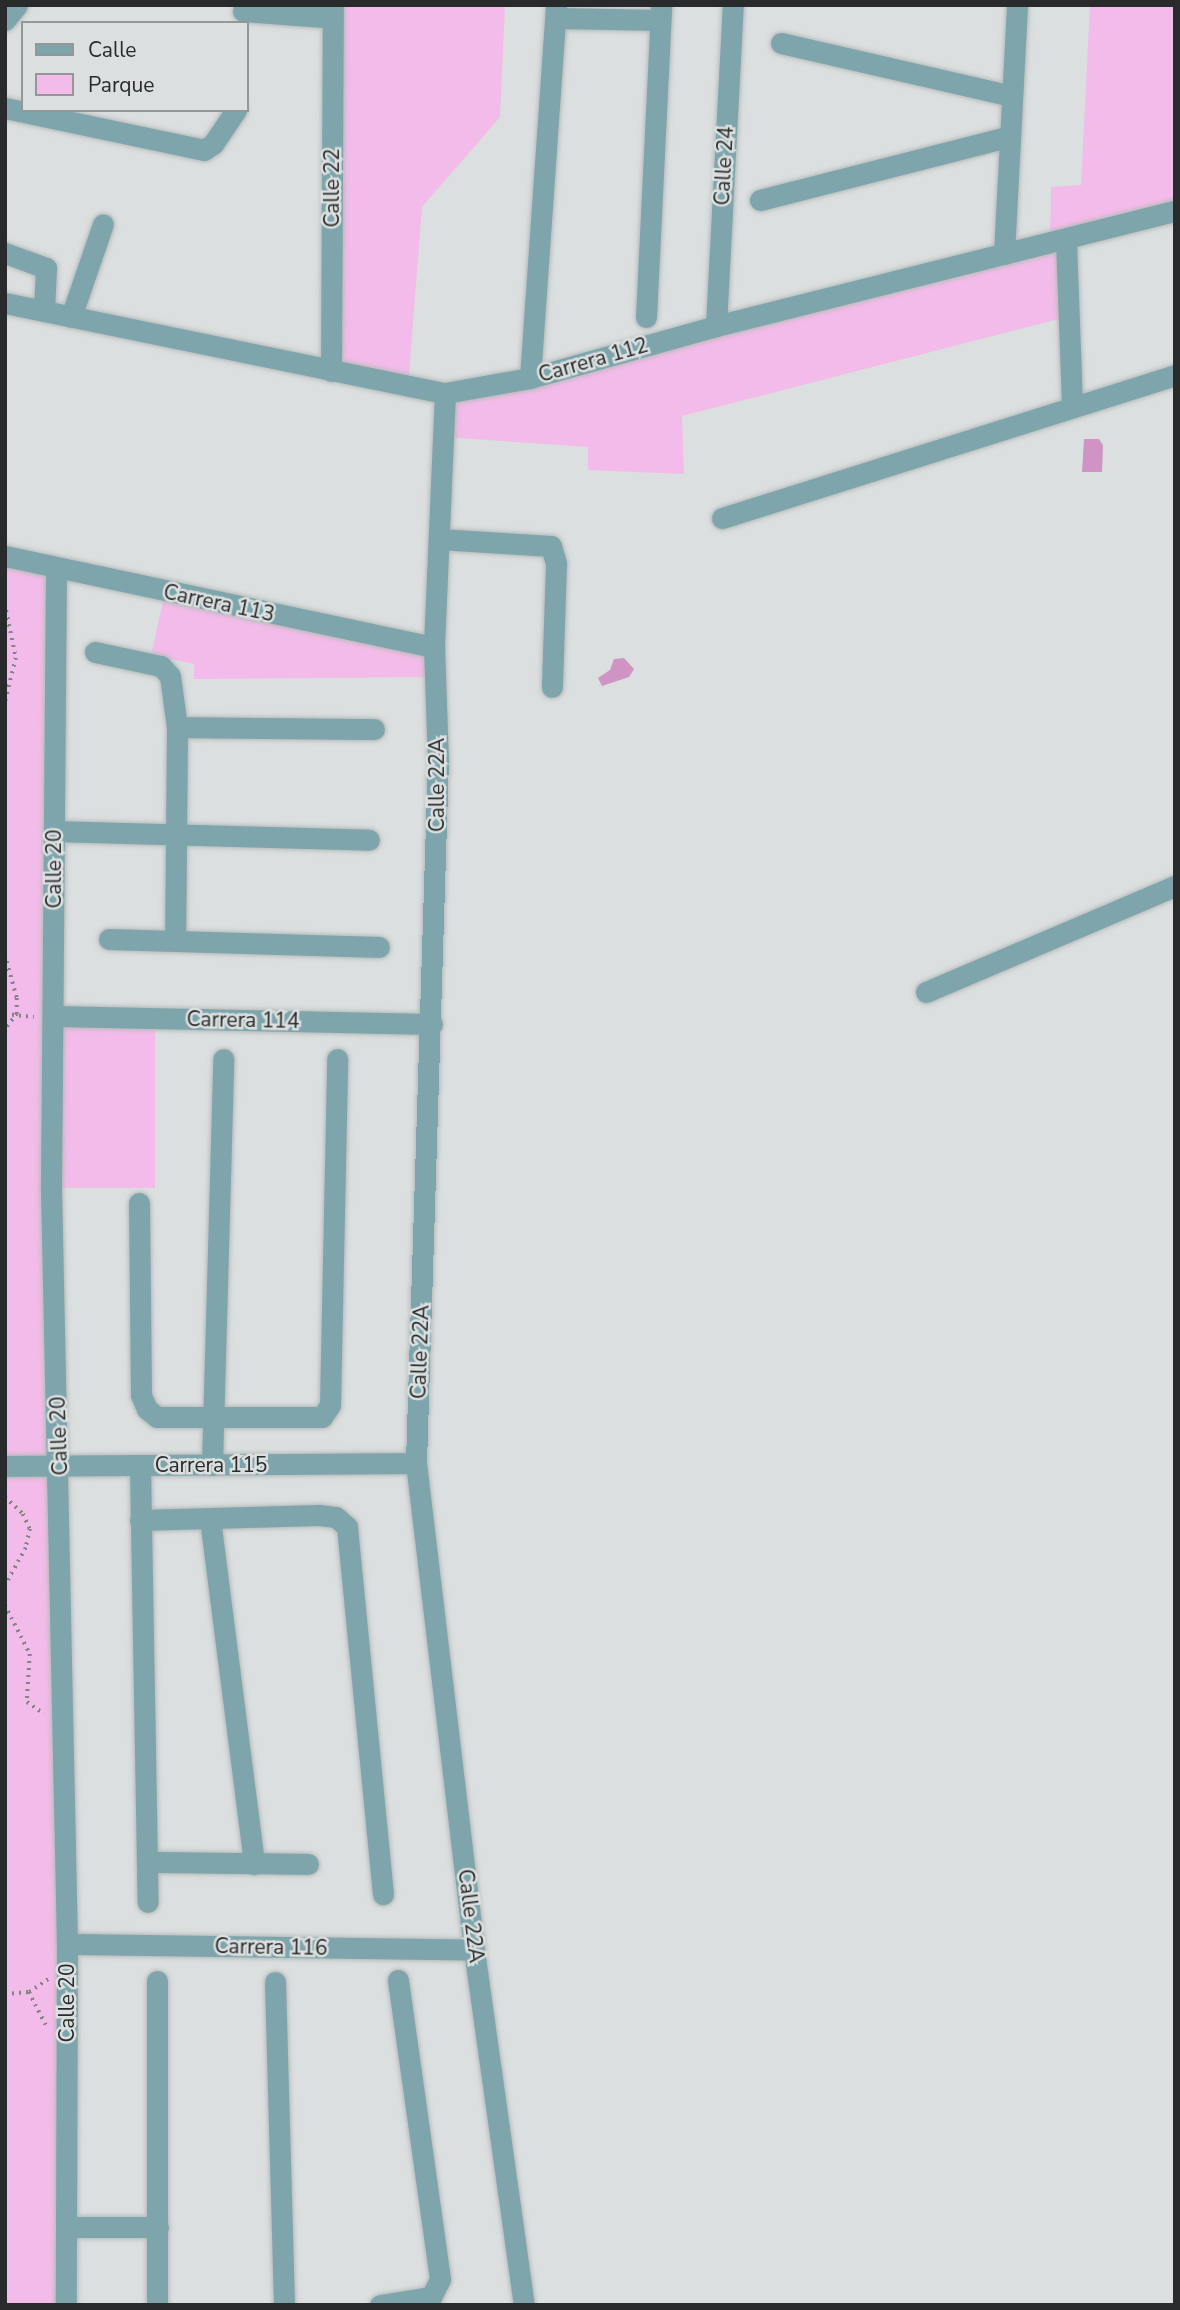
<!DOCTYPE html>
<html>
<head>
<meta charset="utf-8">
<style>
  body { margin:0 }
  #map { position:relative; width:1180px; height:2310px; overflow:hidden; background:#dbdfdf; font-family:"Nunito Sans",sans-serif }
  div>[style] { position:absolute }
  .green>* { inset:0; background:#f3bbe9 }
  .water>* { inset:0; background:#cf93c4 }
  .path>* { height:3.5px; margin-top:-1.75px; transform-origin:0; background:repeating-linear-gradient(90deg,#828485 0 2px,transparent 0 7px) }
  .roads { filter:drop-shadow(0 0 2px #b7bbbb) drop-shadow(0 0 2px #b7bbbb) }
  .minor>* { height:21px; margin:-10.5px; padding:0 10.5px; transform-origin:10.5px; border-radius:10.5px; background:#7ea5ac }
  span { translate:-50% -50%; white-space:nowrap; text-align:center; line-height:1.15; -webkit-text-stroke:5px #dbdfdf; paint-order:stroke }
  .street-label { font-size:21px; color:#292a2b }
  .frame { position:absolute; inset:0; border:7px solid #292a2b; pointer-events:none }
  .legend { position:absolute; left:21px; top:21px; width:228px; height:91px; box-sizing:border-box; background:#dbdfdf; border:2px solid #949797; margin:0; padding:9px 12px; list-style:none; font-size:21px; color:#292a2b }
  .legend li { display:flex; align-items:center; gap:14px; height:35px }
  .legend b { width:35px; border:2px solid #949797 }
</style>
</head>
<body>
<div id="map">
  <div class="green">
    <div style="clip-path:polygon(333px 5px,505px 5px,500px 117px,422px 207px,408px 387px,331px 371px)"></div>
    <div style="clip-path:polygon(1090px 5px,1175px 5px,1175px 211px,1067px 241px,1067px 317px,682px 416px,684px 474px,588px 470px,588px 447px,444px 437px,445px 393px,1050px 246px,1051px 187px,1081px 185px)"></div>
    <div style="clip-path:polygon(5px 556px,56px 568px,54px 1016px,155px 1018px,155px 1188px,51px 1188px,66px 2305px,5px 2305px)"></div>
    <div style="clip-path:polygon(165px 592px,434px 647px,436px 677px,194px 679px,194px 664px,151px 655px)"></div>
  </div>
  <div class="water">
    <div style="clip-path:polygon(1084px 439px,1099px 439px,1103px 445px,1102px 472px,1082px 472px)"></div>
    <div style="clip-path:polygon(624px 658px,634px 669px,629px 677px,602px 686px,598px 678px,610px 670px,614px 659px)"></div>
  </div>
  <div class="path">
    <div style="left:5px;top:604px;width:55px;rotate:78.5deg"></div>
    <div style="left:16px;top:658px;width:46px;rotate:103.7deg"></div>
    <div style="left:5px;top:955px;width:45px;rotate:74.4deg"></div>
    <div style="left:17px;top:998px;width:16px;rotate:90deg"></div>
    <div style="left:17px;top:1014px;width:20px;rotate:127deg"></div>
    <div style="left:5px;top:1014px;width:29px;rotate:6deg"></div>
    <div style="left:5px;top:1497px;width:25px;rotate:43deg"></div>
    <div style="left:23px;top:1514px;width:17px;rotate:65deg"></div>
    <div style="left:30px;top:1529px;width:19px;rotate:102deg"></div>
    <div style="left:26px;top:1548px;width:43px;rotate:118.9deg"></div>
    <div style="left:5px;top:1605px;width:55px;rotate:63deg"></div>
    <div style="left:30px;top:1654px;width:48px;rotate:93.6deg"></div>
    <div style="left:27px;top:1702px;width:21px;rotate:35deg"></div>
    <div style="left:29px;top:1992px;width:39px;rotate:63deg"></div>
    <div style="left:5px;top:1994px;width:24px;rotate:-5deg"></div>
    <div style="left:29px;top:1992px;width:23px;rotate:-34deg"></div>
  </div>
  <div class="roads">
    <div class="minor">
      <div style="left:243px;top:11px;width:90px;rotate:4.4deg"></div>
      <div style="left:556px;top:18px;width:104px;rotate:1.1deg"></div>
      <div style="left:5px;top:20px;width:19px;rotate:-51deg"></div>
      <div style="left:781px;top:43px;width:237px;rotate:12.9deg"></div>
      <div style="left:5px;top:108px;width:203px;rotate:11.9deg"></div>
      <div style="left:204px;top:150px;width:11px;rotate:-34deg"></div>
      <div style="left:213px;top:144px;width:41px;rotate:-55.9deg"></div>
      <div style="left:760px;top:200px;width:256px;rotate:-14.3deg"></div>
      <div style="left:1066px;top:241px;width:166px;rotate:87.9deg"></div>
      <div style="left:5px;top:253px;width:44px;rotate:20.1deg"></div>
      <div style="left:46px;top:268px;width:43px;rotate:92.7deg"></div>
      <div style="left:1004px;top:254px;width:249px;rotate:-87deg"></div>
      <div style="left:5px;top:303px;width:449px;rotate:11.6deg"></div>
      <div style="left:445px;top:393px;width:86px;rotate:-10deg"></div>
      <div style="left:530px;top:378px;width:193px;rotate:-15.6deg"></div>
      <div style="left:716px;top:326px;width:473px;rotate:-14.1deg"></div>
      <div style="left:71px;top:317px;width:98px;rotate:-71deg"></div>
      <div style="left:646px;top:317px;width:312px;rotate:-87.2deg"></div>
      <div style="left:716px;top:326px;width:321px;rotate:-87deg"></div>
      <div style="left:331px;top:371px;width:366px;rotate:-89.7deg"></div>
      <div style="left:530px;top:378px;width:374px;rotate:-86deg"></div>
      <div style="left:445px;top:393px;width:254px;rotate:92.5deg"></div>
      <div style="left:434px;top:647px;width:112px;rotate:88deg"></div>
      <div style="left:438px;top:759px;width:704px;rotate:91.79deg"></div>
      <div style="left:416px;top:1463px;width:490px;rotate:83.2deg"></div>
      <div style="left:474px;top:1950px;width:359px;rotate:82deg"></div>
      <div style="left:722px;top:518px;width:475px;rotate:-17.5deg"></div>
      <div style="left:439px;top:539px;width:112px;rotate:3.6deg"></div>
      <div style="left:551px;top:546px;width:19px;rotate:74deg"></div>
      <div style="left:556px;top:564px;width:123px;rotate:91.9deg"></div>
      <div style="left:5px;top:556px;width:439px;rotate:12deg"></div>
      <div style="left:56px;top:568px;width:620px;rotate:90.46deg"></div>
      <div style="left:51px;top:1188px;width:756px;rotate:88.79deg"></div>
      <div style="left:67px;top:1944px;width:361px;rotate:90.2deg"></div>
      <div style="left:95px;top:652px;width:67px;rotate:12deg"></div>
      <div style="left:161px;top:666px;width:13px;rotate:48deg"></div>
      <div style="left:170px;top:676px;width:51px;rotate:82.2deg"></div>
      <div style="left:177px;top:727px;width:213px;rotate:90.5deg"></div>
      <div style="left:177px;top:727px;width:197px;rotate:0.6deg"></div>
      <div style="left:54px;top:831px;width:315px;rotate:1.6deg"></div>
      <div style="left:109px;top:939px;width:270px;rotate:1.7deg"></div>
      <div style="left:926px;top:992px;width:271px;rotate:-23.1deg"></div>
      <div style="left:54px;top:1016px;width:378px;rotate:1.2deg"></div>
      <div style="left:139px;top:1203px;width:192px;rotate:89.4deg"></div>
      <div style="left:141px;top:1395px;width:15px;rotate:67deg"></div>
      <div style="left:147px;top:1409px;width:13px;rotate:39deg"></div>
      <div style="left:157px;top:1417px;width:165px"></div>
      <div style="left:322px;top:1417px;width:14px;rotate:-56deg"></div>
      <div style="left:330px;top:1405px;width:346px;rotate:-88.8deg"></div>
      <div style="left:140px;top:1465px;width:437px;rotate:89deg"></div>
      <div style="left:212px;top:1465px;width:406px;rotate:-88.4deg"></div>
      <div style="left:5px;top:1466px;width:411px;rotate:-0.4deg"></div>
      <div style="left:210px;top:1519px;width:348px;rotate:82.7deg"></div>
      <div style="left:140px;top:1520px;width:179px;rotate:-1.6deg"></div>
      <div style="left:319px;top:1515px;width:17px;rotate:7deg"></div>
      <div style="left:336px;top:1517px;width:15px;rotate:42deg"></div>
      <div style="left:347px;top:1527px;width:369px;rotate:84.4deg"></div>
      <div style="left:147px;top:1862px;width:161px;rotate:0.7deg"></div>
      <div style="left:67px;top:1944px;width:407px;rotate:0.8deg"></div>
      <div style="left:275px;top:1982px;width:323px;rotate:88.4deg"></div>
      <div style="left:66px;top:2227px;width:92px"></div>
      <div style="left:157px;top:2305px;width:324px;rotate:-90deg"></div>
      <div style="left:380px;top:2305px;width:52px;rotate:-8.9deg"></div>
      <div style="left:431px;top:2297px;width:20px;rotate:-63deg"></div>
      <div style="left:440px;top:2279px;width:302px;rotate:-98deg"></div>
    </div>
  </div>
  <div class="street-label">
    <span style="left:724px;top:166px;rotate:-87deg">Calle 24</span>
    <span style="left:332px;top:188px;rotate:-90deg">Calle 22</span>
    <span style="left:593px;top:360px;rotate:-16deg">Carrera 112</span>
    <span style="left:219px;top:603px;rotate:12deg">Carrera 113</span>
    <span style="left:437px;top:785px;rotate:-90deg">Calle 22A</span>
    <span style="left:54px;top:869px;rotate:-90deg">Calle 20</span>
    <span style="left:243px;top:1020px;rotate:1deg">Carrera 114</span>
    <span style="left:420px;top:1352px;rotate:-88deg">Calle 22A</span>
    <span style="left:59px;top:1436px;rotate:-92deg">Calle 20</span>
    <span style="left:211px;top:1465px">Carrera 115</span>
    <span style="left:471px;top:1916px;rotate:83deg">Calle 22A</span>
    <span style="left:271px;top:1947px;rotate:1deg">Carrera 116</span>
    <span style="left:67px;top:2003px;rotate:-90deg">Calle 20</span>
  </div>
  <div class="frame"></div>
  <ul class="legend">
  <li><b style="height:9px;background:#7ea5ac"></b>Calle</li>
  <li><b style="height:19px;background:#f3bbe9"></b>Parque</li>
  </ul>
</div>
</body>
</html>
